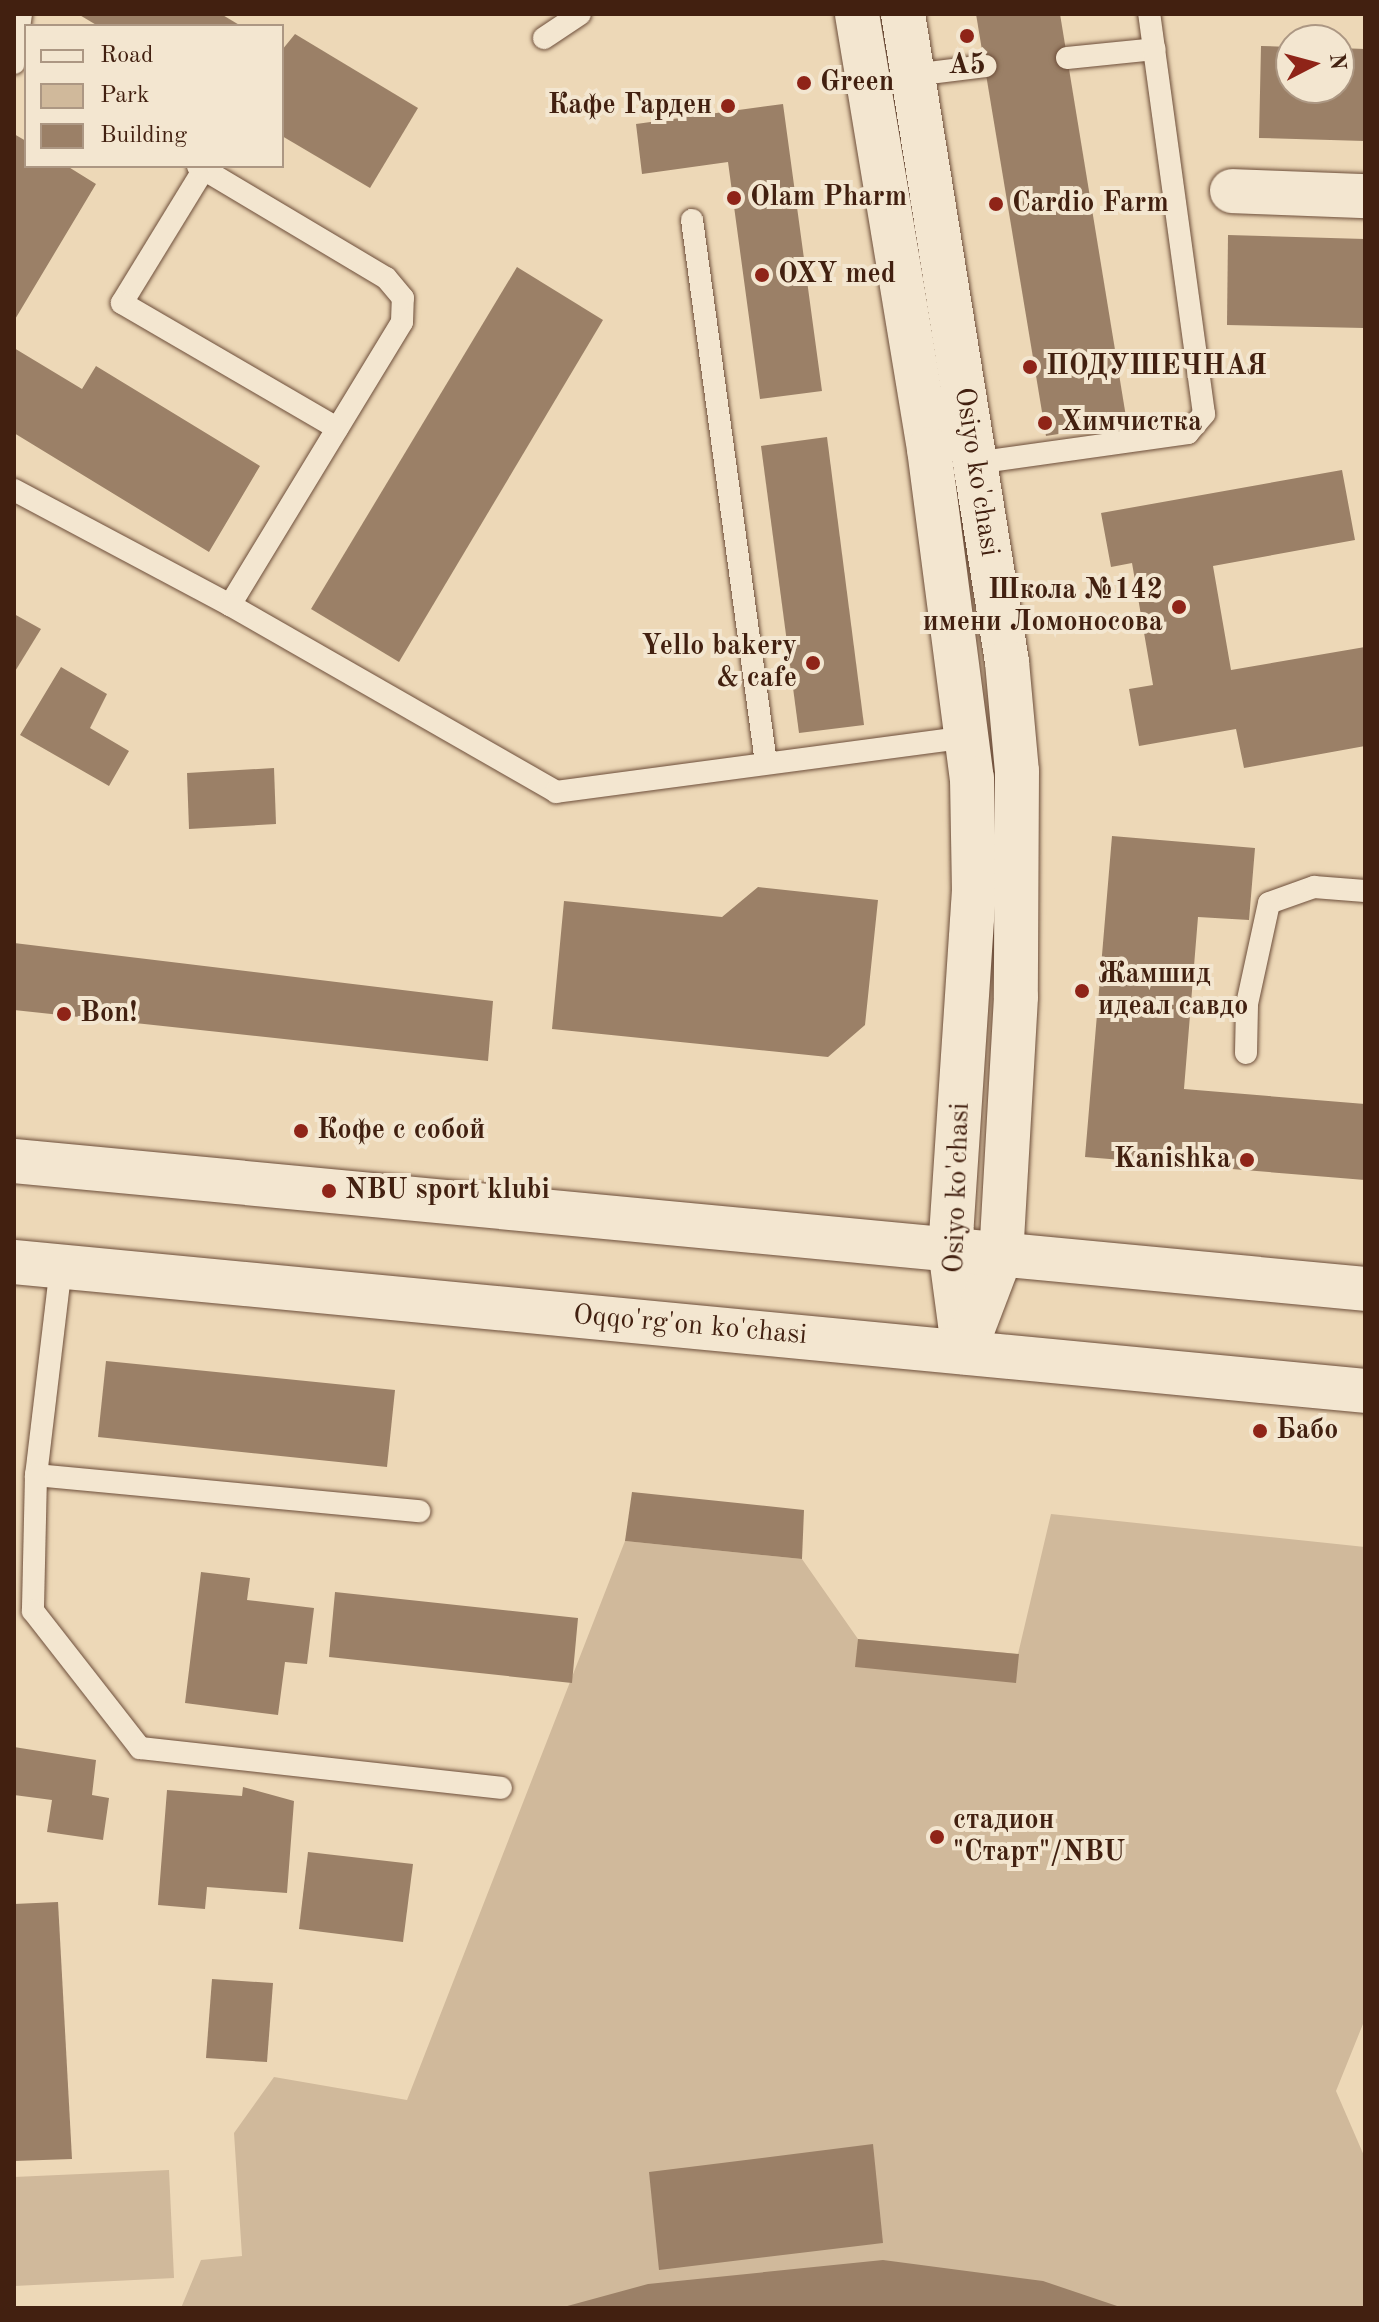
<!DOCTYPE html>
<html>
<head>
<meta charset="utf-8">
<style>
  body { margin:0 }
  #map { position:relative; width:1379px; height:2322px; overflow:hidden; background:#edd8b7; font-family:"Old Standard TT",serif }
  div>[style] { position:absolute }
  .green>* { inset:0; background:#d0b99b }
  .building>* { inset:0; background:#9b8067 }
  .roads { filter:drop-shadow(0 0 2px #6d4e3a) drop-shadow(0 0 2px #6d4e3a) }
  .service>* { height:22px; margin:-11px; padding:0 11px; transform-origin:11px; border-radius:11px; background:#f3e6d0 }
  .minor>* { height:44px; margin:-22px; padding:0 22px; transform-origin:22px; border-radius:22px; background:#f3e6d0 }
  .secondary>* { height:44px; margin:-22px; padding:0 22px; transform-origin:22px; border-radius:22px; background:#f3e6d0 }
  .dots>* { width:22px; height:22px; translate:-50% -50%; box-sizing:border-box; border:4px solid #f3e6d0; border-radius:50% }
  span { translate:-50% -50%; white-space:nowrap; text-align:center; line-height:1.15; -webkit-text-stroke:8px #f3e6d0; paint-order:stroke }
  .poi-label { font-size:28px; color:#422010; font-weight:700 }
  .left { translate:0 -50%; text-align:left }
  .right { translate:-100% -50%; text-align:right }
  .street-label { font-size:28px; color:#422010 }
  .frame { position:absolute; inset:0; border:16px solid #422010; pointer-events:none }
  .legend { position:absolute; left:24px; top:24px; width:260px; height:144px; box-sizing:border-box; background:#f3e6d0; border:2px solid #ac9783; margin:0; padding:10px 14px; list-style:none; font-size:24px; color:#422010 }
  .legend li { display:flex; align-items:center; gap:16px; height:40px }
  .legend b { width:40px; border:2px solid #ac9783 }
  .north { position:absolute; left:1275px; top:24px; width:80px; height:80px; box-sizing:border-box; background:#f3e6d0; border:2px solid #ac9783; border-radius:50%; rotate:84deg; font-size:22px; font-weight:700; line-height:32px; text-align:center; color:#422010 }
  .north::after { content:''; display:block; margin:auto; width:28px; height:36px; background:#8f2418; clip-path:polygon(50% 0,100% 100%,50% 72%,0 100%) }
</style>
</head>
<body>
<div id="map">
  <div class="green">
    <div style="clip-path:polygon(1051px 1514px,1365px 1547px,1365px 2019px,1336px 2091px,1365px 2158px,1365px 2308px,181px 2308px,201px 2260px,242px 2256px,234px 2133px,274px 2077px,407px 2100px,625px 1541px,802px 1559px,858px 1639px,1018px 1654px)"></div>
    <div style="clip-path:polygon(169px 2170px,174px 2278px,14px 2286px,14px 2177px)"></div>
  </div>
  <div class="building">
    <div style="clip-path:polygon(78px 14px,221px 14px,241px 26px,98px 26px)"></div>
    <div style="clip-path:polygon(976px 14px,1060px 14px,1127px 423px,1046px 436px)"></div>
    <div style="clip-path:polygon(295px 34px,418px 108px,370px 188px,282px 136px,282px 50px)"></div>
    <div style="clip-path:polygon(1261px 46px,1291px 47px,1291px 88px,1339px 88px,1339px 48px,1365px 49px,1365px 141px,1259px 138px)"></div>
    <div style="clip-path:polygon(783px 104px,822px 391px,760px 399px,728px 162px,642px 174px,636px 124px)"></div>
    <div style="clip-path:polygon(14px 134px,26px 141px,26px 166px,67px 166px,96px 184px,14px 321px)"></div>
    <div style="clip-path:polygon(1228px 235px,1365px 239px,1364px 328px,1227px 325px)"></div>
    <div style="clip-path:polygon(517px 267px,603px 320px,399px 662px,311px 609px)"></div>
    <div style="clip-path:polygon(14px 348px,82px 389px,96px 366px,260px 466px,209px 552px,14px 433px)"></div>
    <div style="clip-path:polygon(827px 437px,864px 725px,799px 733px,761px 446px)"></div>
    <div style="clip-path:polygon(1342px 470px,1355px 540px,1213px 566px,1231px 670px,1365px 647px,1365px 746px,1244px 768px,1236px 729px,1139px 746px,1129px 689px,1153px 685px,1132px 563px,1111px 567px,1101px 513px)"></div>
    <div style="clip-path:polygon(14px 614px,41px 629px,14px 673px)"></div>
    <div style="clip-path:polygon(61px 667px,107px 694px,90px 728px,129px 751px,109px 786px,20px 735px)"></div>
    <div style="clip-path:polygon(274px 768px,276px 824px,189px 829px,187px 773px)"></div>
    <div style="clip-path:polygon(1112px 836px,1255px 848px,1249px 920px,1198px 917px,1184px 1089px,1365px 1104px,1365px 1180px,1085px 1157px)"></div>
    <div style="clip-path:polygon(758px 887px,878px 900px,865px 1025px,828px 1057px,552px 1029px,564px 901px,722px 917px)"></div>
    <div style="clip-path:polygon(14px 943px,493px 1001px,488px 1061px,14px 1010px)"></div>
    <div style="clip-path:polygon(106px 1361px,395px 1390px,387px 1467px,98px 1437px)"></div>
    <div style="clip-path:polygon(632px 1492px,804px 1510px,802px 1559px,625px 1541px)"></div>
    <div style="clip-path:polygon(201px 1572px,250px 1578px,247px 1600px,314px 1608px,307px 1664px,285px 1662px,278px 1715px,185px 1703px)"></div>
    <div style="clip-path:polygon(335px 1592px,578px 1618px,572px 1683px,329px 1657px)"></div>
    <div style="clip-path:polygon(858px 1639px,1019px 1654px,1016px 1683px,855px 1667px)"></div>
    <div style="clip-path:polygon(14px 1747px,96px 1760px,92px 1795px,109px 1798px,103px 1840px,47px 1832px,52px 1800px,14px 1795px)"></div>
    <div style="clip-path:polygon(243px 1787px,294px 1801px,287px 1893px,207px 1887px,205px 1909px,158px 1905px,167px 1790px,242px 1796px)"></div>
    <div style="clip-path:polygon(308px 1852px,413px 1864px,403px 1942px,299px 1929px)"></div>
    <div style="clip-path:polygon(58px 1902px,72px 2159px,14px 2161px,14px 1904px)"></div>
    <div style="clip-path:polygon(212px 1979px,273px 1983px,267px 2062px,206px 2058px)"></div>
    <div style="clip-path:polygon(873px 2144px,883px 2243px,659px 2270px,649px 2172px)"></div>
    <div style="clip-path:polygon(883px 2260px,1043px 2281px,1123px 2308px,560px 2308px,648px 2284px)"></div>
  </div>
  <div class="roads">
    <div class="service">
      <div style="left:544px;top:38px;width:43px;rotate:-33.7deg"></div>
      <div style="left:1067px;top:58px;width:88px;rotate:-5.8deg"></div>
      <div style="left:14px;top:63px;width:49px;rotate:-81.9deg"></div>
      <div style="left:913px;top:75px;width:73px;rotate:-7.1deg"></div>
      <div style="left:204px;top:169px;width:157px;rotate:121.5deg"></div>
      <div style="left:122px;top:303px;width:249px;rotate:30.2deg"></div>
      <div style="left:692px;top:220px;width:548px;rotate:82.24deg"></div>
      <div style="left:975px;top:463px;width:215px;rotate:-8deg"></div>
      <div style="left:1188px;top:433px;width:25px;rotate:-50deg"></div>
      <div style="left:1204px;top:414px;width:404px;rotate:-97.8deg"></div>
      <div style="left:14px;top:490px;width:245px;rotate:28deg"></div>
      <div style="left:230px;top:605px;width:331px;rotate:-58.7deg"></div>
      <div style="left:402px;top:322px;width:24px;rotate:-88deg"></div>
      <div style="left:403px;top:298px;width:26px;rotate:-130deg"></div>
      <div style="left:386px;top:278px;width:219px;rotate:-149.2deg"></div>
      <div style="left:230px;top:605px;width:376px;rotate:29.8deg"></div>
      <div style="left:556px;top:792px;width:416px;rotate:-7.6deg"></div>
      <div style="left:1246px;top:1053px;width:49px;rotate:-88.8deg"></div>
      <div style="left:1247px;top:1004px;width:103px;rotate:-77.7deg"></div>
      <div style="left:1269px;top:903px;width:48px;rotate:-19.6deg"></div>
      <div style="left:1314px;top:887px;width:51px;rotate:4.5deg"></div>
      <div style="left:61px;top:1266px;width:210px;rotate:96.8deg"></div>
      <div style="left:36px;top:1475px;width:385px;rotate:5.4deg"></div>
      <div style="left:36px;top:1475px;width:136px;rotate:91.3deg"></div>
      <div style="left:33px;top:1611px;width:174px;rotate:52deg"></div>
      <div style="left:140px;top:1748px;width:363px;rotate:6.3deg"></div>
    </div>
    <div class="minor">
      <div style="left:1232px;top:191px;width:133px;rotate:2.2deg"></div>
    </div>
    <div class="secondary">
      <div style="left:857px;top:14px;width:441px;rotate:80.6deg"></div>
      <div style="left:929px;top:449px;width:332px;rotate:82.6deg"></div>
      <div style="left:972px;top:778px;width:112px;rotate:89deg"></div>
      <div style="left:974px;top:890px;width:360px;rotate:93.8deg"></div>
      <div style="left:950px;top:1249px;width:98px;rotate:82.4deg"></div>
      <div style="left:903px;top:14px;width:656px;rotate:80.88deg"></div>
      <div style="left:1007px;top:662px;width:109px;rotate:84.8deg"></div>
      <div style="left:1017px;top:771px;width:226px;rotate:90.3deg"></div>
      <div style="left:1016px;top:997px;width:258px;rotate:93.3deg"></div>
      <div style="left:1001px;top:1255px;width:104px;rotate:110.9deg"></div>
      <div style="left:14px;top:1161px;width:1357px;rotate:5.41deg"></div>
      <div style="left:14px;top:1262px;width:1357px;rotate:5.45deg"></div>
    </div>
  </div>
  <div class="dots">
    <div style="left:967px;top:36px;background:#8f2418"></div>
    <div style="left:804px;top:83px;background:#8f2418"></div>
    <div style="left:728px;top:106px;background:#8f2418"></div>
    <div style="left:734px;top:198px;background:#8f2418"></div>
    <div style="left:996px;top:204px;background:#8f2418"></div>
    <div style="left:762px;top:275px;background:#8f2418"></div>
    <div style="left:1030px;top:367px;background:#8f2418"></div>
    <div style="left:1045px;top:423px;background:#8f2418"></div>
    <div style="left:1179px;top:607px;background:#8f2418"></div>
    <div style="left:813px;top:663px;background:#8f2418"></div>
    <div style="left:1082px;top:991px;background:#8f2418"></div>
    <div style="left:64px;top:1014px;background:#8f2418"></div>
    <div style="left:301px;top:1131px;background:#8f2418"></div>
    <div style="left:1247px;top:1160px;background:#8f2418"></div>
    <div style="left:329px;top:1191px;background:#8f2418"></div>
    <div style="left:1260px;top:1431px;background:#8f2418"></div>
    <div style="left:937px;top:1837px;background:#8f2418"></div>
  </div>
  <div class="poi-label">
    <span style="left:967px;top:66px">A5</span>
    <span class="left" style="left:820px;top:83px">Green</span>
    <span class="right" style="left:712px;top:106px">Кафе Гарден</span>
    <span class="left" style="left:750px;top:198px">Olam Pharm</span>
    <span class="left" style="left:1012px;top:204px">Cardio Farm</span>
    <span class="left" style="left:778px;top:275px">OXY med</span>
    <span class="left" style="left:1046px;top:367px">ПОДУШЕЧНАЯ</span>
    <span class="left" style="left:1061px;top:423px">Химчистка</span>
    <span class="right" style="left:1163px;top:607px">Школа №142<br>имени Ломоносова</span>
    <span class="right" style="left:797px;top:663px">Yello bakery<br>&amp; cafe</span>
    <span class="left" style="left:1098px;top:991px">Жамшид<br>идеал савдо</span>
    <span class="left" style="left:80px;top:1014px">Bon!</span>
    <span class="left" style="left:317px;top:1131px">Кофе с собой</span>
    <span class="right" style="left:1231px;top:1160px">Kanishka</span>
    <span class="left" style="left:345px;top:1191px">NBU sport klubi</span>
    <span class="left" style="left:1276px;top:1431px">Бабо</span>
    <span class="left" style="left:953px;top:1837px">стадион<br>"Старт"/NBU</span>
  </div>
  <div class="street-label">
    <span style="left:976px;top:472px;rotate:81deg">Osiyo ko'chasi</span>
    <span style="left:958px;top:1188px;rotate:-88deg">Osiyo ko'chasi</span>
    <span style="left:690px;top:1326px;rotate:5deg">Oqqo'rg'on ko'chasi</span>
  </div>
  <div class="frame"></div>
  <ul class="legend">
  <li><b style="height:10px;background:#f3e6d0"></b>Road</li>
  <li><b style="height:22px;background:#d0b99b"></b>Park</li>
  <li><b style="height:22px;background:#9b8067"></b>Building</li>
  </ul>
  <div class="north">N</div>
</div>
</body>
</html>
